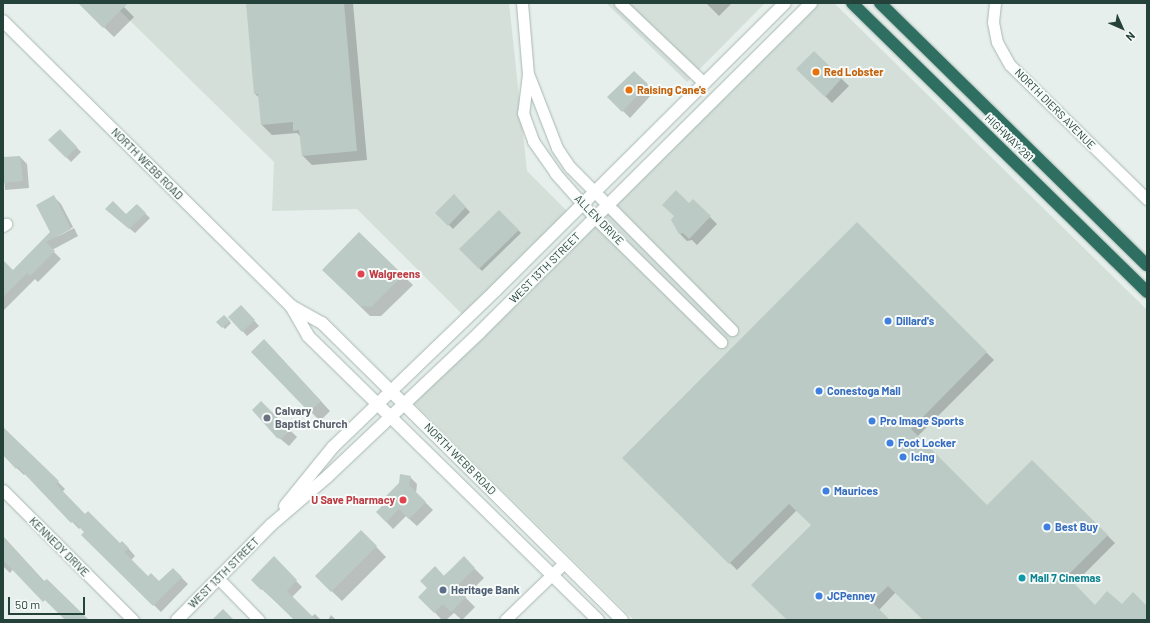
<!DOCTYPE html>
<html>
<head>
<meta charset="utf-8">
<style>
  body { margin:0 }
  #map { position:relative; width:1150px; height:623px; overflow:hidden; background:#e6efeb; font-family:Barlow,sans-serif }
  div>[style] { position:absolute }
  .built>* { inset:0; background:#d4dfda }
  .shadow>* { inset:0; background:#0003 }
  .building>* { inset:0; background:#bbcac4 }
  .roads { filter:drop-shadow(0 0 1px #a8b8b2) drop-shadow(0 0 1px #a8b8b2) }
  .street>* { height:11px; margin:-5.5px; padding:0 5.5px; transform-origin:5.5px; border-radius:5.5px; background:#fff }
  .secondary>* { height:12px; margin:-6px; padding:0 6px; transform-origin:6px; border-radius:6px; background:#fff }
  .highway>* { height:12px; margin:-6px; padding:0 6px; transform-origin:6px; border-radius:6px; background:#2f6f62 }
  .dots>* { width:11px; height:11px; translate:-50% -50%; box-sizing:border-box; border:2px solid #f7fbf9; border-radius:50% }
  span { translate:-50% -50%; white-space:nowrap; text-align:center; line-height:1.15; -webkit-text-stroke:4px #f7fbf9; paint-order:stroke }
  .food-label { font-size:11px; color:#c56008; font-weight:700 }
  .left { translate:0 -50%; text-align:left }
  .street-label { font-size:11px; color:#24423a }
  .health-label { font-size:11px; color:#be3a42; font-weight:700 }
  .right { translate:-100% -50%; text-align:right }
  .shop-label { font-size:11px; color:#366cbe; font-weight:700 }
  .worship-label { font-size:11px; color:#5b616d; font-weight:700 }
  .culture-label { font-size:11px; color:#0d838f; font-weight:700 }
  .service-label { font-size:11px; color:#4e5e75; font-weight:700 }
  .frame { position:absolute; inset:0; border:4px solid #24423a; pointer-events:none }
  .north { position:absolute; left:1102px; top:8px; width:40px; height:40px; -webkit-text-stroke:3px #f7fbf9; paint-order:stroke; rotate:135deg; font-size:11px; font-weight:700; line-height:16px; text-align:center; color:#24423a }
  .north::after { content:''; display:block; margin:auto; width:14px; height:18px; background:#24423a; clip-path:polygon(50% 0,100% 100%,50% 72%,0 100%) }
  .scale { position:absolute; left:8px; top:597px; width:77px; height:18px; box-sizing:border-box; border:2px solid #24423a; border-top:0; padding-left:5px; font-size:12px; line-height:14px; white-space:nowrap; color:#24423a; -webkit-text-stroke:3px #f7fbf9; paint-order:stroke }
</style>
</head>
<body>
<div id="map">
  <div class="built">
    <div style="clip-path:polygon(112px 3px,509px 3px,527px 171px,568px 212px,464px 316px,357px 209px,272px 211px,274px 162px)"></div>
    <div style="clip-path:polygon(606px 3px,765px 3px,687px 82px)"></div>
    <div style="clip-path:polygon(816px 3px,834px 3px,1147px 310px,1147px 620px,634px 620px,414px 403px)"></div>
  </div>
  <div class="shadow">
    <div style="clip-path:polygon(79px 3px,120px 3px,134px 17px,114px 37px)"></div>
    <div style="clip-path:polygon(247px 3px,353px 3px,367px 160px,312px 165px,303px 156px,301px 137px,297px 133px,272px 135px,262px 125px,260px 98px,255px 94px)"></div>
    <div style="clip-path:polygon(706px 3px,732px 3px,719px 16px)"></div>
    <div style="clip-path:polygon(814px 52px,849px 86px,832px 103px,798px 69px)"></div>
    <div style="clip-path:polygon(634px 72px,654px 92px,630px 118px,609px 97px)"></div>
    <div style="clip-path:polygon(60px 130px,81px 152px,71px 162px,50px 140px)"></div>
    <div style="clip-path:polygon(20px 157px,27px 164px,29px 188px,5px 190px,3px 158px)"></div>
    <div style="clip-path:polygon(53px 196px,61px 204px,73px 227px,55px 238px,74px 228px,78px 236px,52px 250px,61px 259px,38px 282px,35px 279px,3px 311px,3px 268px,13px 271px,51px 232px)"></div>
    <div style="clip-path:polygon(454px 196px,470px 212px,453px 229px,437px 213px)"></div>
    <div style="clip-path:polygon(693px 200px,717px 224px,697px 245px,692px 240px,687px 241px,680px 234px,689px 204px)"></div>
    <div style="clip-path:polygon(136px 205px,150px 218px,135px 233px,106px 209px,126px 215px)"></div>
    <div style="clip-path:polygon(499px 211px,521px 233px,482px 271px,461px 249px)"></div>
    <div style="clip-path:polygon(857px 224px,994px 360px,917px 437px,987px 507px,1032px 461px,1115px 543px,1074px 584px,1095px 606px,1147px 608px,1147px 620px,924px 620px,896px 592px,879px 610px,888px 620px,788px 620px,812px 525px,797px 510px,737px 570px,624px 458px)"></div>
    <div style="clip-path:polygon(359px 233px,413px 285px,381px 316px,370px 316px,323px 270px)"></div>
    <div style="clip-path:polygon(246px 311px,259px 326px,247px 336px,230px 317px)"></div>
    <div style="clip-path:polygon(224px 316px,231px 323px,225px 329px,218px 322px)"></div>
    <div style="clip-path:polygon(264px 340px,330px 411px,320px 421px,252px 352px)"></div>
    <div style="clip-path:polygon(261px 402px,297px 437px,289px 446px,278px 437px)"></div>
    <div style="clip-path:polygon(3px 433px,41px 465px,65px 489px,62px 492px,85px 515px,120px 545px,128px 548px,135px 556px,131px 560px,148px 577px,159px 583px,173px 569px,188px 584px,161px 612px,83px 535px,86px 532px,81px 527px,79px 529px,26px 473px,24px 475px,3px 455px)"></div>
    <div style="clip-path:polygon(410px 477px,417px 484px,416px 493px,433px 510px,417px 526px,406px 516px,393px 529px,377px 512px)"></div>
    <div style="clip-path:polygon(361px 531px,386px 557px,342px 601px,316px 576px)"></div>
    <div style="clip-path:polygon(3px 536px,45px 582px,88px 620px,66px 620px,13px 569px,10px 573px,3px 566px)"></div>
    <div style="clip-path:polygon(274px 558px,302px 587px,292px 597px,311px 617px,315px 614px,321px 620px,295px 620px,252px 580px)"></div>
    <div style="clip-path:polygon(464px 558px,484px 578px,465px 597px,475px 607px,462px 620px,454px 613px,446px 620px,442px 620px,420px 597px)"></div>
    <div style="clip-path:polygon(331px 615px,336px 620px,328px 620px)"></div>
  </div>
  <div class="building">
    <div style="clip-path:polygon(78px 3px,128px 3px,103px 28px)"></div>
    <div style="clip-path:polygon(246px 3px,344px 3px,357px 151px,302px 156px,299px 130px,293px 131px,293px 122px,261px 125px,258px 94px,254px 94px)"></div>
    <div style="clip-path:polygon(814px 51px,842px 78px,825px 97px,796px 69px)"></div>
    <div style="clip-path:polygon(634px 71px,648px 84px,622px 112px,607px 97px)"></div>
    <div style="clip-path:polygon(60px 129px,77px 147px,66px 158px,48px 140px)"></div>
    <div style="clip-path:polygon(20px 156px,23px 181px,3px 183px,3px 157px)"></div>
    <div style="clip-path:polygon(676px 190px,689px 203px,693px 199px,711px 216px,689px 239px,683px 233px,679px 234px,671px 220px,674px 216px,662px 205px)"></div>
    <div style="clip-path:polygon(454px 194px,466px 207px,448px 226px,435px 213px)"></div>
    <div style="clip-path:polygon(54px 195px,71px 229px,46px 242px,55px 251px,30px 276px,27px 273px,3px 297px,3px 260px,13px 270px,50px 232px,36px 205px)"></div>
    <div style="clip-path:polygon(113px 201px,126px 214px,137px 204px,146px 213px,129px 229px,105px 209px)"></div>
    <div style="clip-path:polygon(499px 210px,519px 230px,479px 269px,459px 249px)"></div>
    <div style="clip-path:polygon(857px 222px,987px 352px,911px 429px,987px 505px,1032px 460px,1108px 535px,1067px 576px,1095px 605px,1107px 591px,1122px 604px,1133px 592px,1147px 606px,1147px 620px,923px 620px,888px 586px,872px 602px,890px 620px,787px 620px,751px 585px,811px 525px,789px 504px,729px 564px,622px 458px)"></div>
    <div style="clip-path:polygon(359px 232px,403px 275px,371px 307px,360px 306px,322px 270px)"></div>
    <div style="clip-path:polygon(241px 305px,255px 320px,242px 332px,228px 317px)"></div>
    <div style="clip-path:polygon(224px 315px,230px 321px,222px 328px,216px 322px)"></div>
    <div style="clip-path:polygon(264px 339px,321px 401px,309px 412px,251px 352px)"></div>
    <div style="clip-path:polygon(261px 401px,290px 430px,281px 439px,277px 438px,252px 410px)"></div>
    <div style="clip-path:polygon(3px 427px,59px 481px,56px 484px,85px 514px,88px 511px,120px 543px,122px 541px,129px 548px,124px 552px,148px 576px,151px 573px,159px 581px,173px 568px,182px 577px,153px 606px,81px 535px,84px 532px,73px 521px,71px 523px,18px 467px,16px 469px,3px 455px)"></div>
    <div style="clip-path:polygon(400px 474px,411px 476px,409px 485px,426px 502px,409px 519px,399px 509px,386px 522px,376px 512px,389px 499px,386px 496px,399px 483px)"></div>
    <div style="clip-path:polygon(361px 530px,377px 546px,331px 592px,315px 576px)"></div>
    <div style="clip-path:polygon(3px 537px,44px 581px,47px 579px,89px 620px,65px 620px,45px 600px,43px 602px,3px 560px)"></div>
    <div style="clip-path:polygon(274px 556px,297px 580px,287px 591px,316px 620px,294px 620px,263px 589px,261px 590px,251px 580px)"></div>
    <div style="clip-path:polygon(464px 556px,475px 568px,456px 587px,466px 597px,451px 612px,443px 604px,434px 613px,418px 597px,427px 588px,420px 581px,435px 566px,444px 576px)"></div>
    <div style="clip-path:polygon(223px 609px,234px 620px,212px 620px)"></div>
  </div>
  <div class="roads">
    <div class="street">
      <div style="left:522px;top:3px;width:71px;rotate:85.2deg"></div>
      <div style="left:528px;top:74px;width:39px;rotate:97deg"></div>
      <div style="left:523px;top:113px;width:30px;rotate:70deg"></div>
      <div style="left:533px;top:141px;width:39px;rotate:55deg"></div>
      <div style="left:555px;top:173px;width:60px;rotate:48.4deg"></div>
      <div style="left:595px;top:218px;width:177px;rotate:44.5deg"></div>
      <div style="left:620px;top:3px;width:116px;rotate:43.6deg"></div>
      <div style="left:995px;top:3px;width:19px;rotate:96deg"></div>
      <div style="left:993px;top:22px;width:20px;rotate:79deg"></div>
      <div style="left:997px;top:42px;width:26px;rotate:61deg"></div>
      <div style="left:1010px;top:65px;width:192px;rotate:44.4deg"></div>
      <div style="left:529px;top:76px;width:77px;rotate:68.7deg"></div>
      <div style="left:557px;top:148px;width:23px;rotate:56deg"></div>
      <div style="left:570px;top:167px;width:230px;rotate:45.2deg"></div>
      <div style="left:3px;top:226px;width:4px;rotate:-34deg"></div>
      <div style="left:3px;top:490px;width:184px;rotate:45deg"></div>
      <div style="left:219px;top:579px;width:57px;rotate:45.7deg"></div>
      <div style="left:505px;top:620px;width:82px;rotate:-44deg"></div>
    </div>
    <div class="secondary">
      <div style="left:3px;top:21px;width:405px;rotate:44.7deg"></div>
      <div style="left:291px;top:306px;width:34px;rotate:60deg"></div>
      <div style="left:308px;top:336px;width:406px;rotate:44.4deg"></div>
      <div style="left:291px;top:306px;width:35px;rotate:29deg"></div>
      <div style="left:322px;top:323px;width:422px;rotate:44.7deg"></div>
      <div style="left:285px;top:506px;width:76px;rotate:-50.9deg"></div>
      <div style="left:333px;top:447px;width:226px;rotate:-43.9deg"></div>
      <div style="left:496px;top:290px;width:407px;rotate:-44.8deg"></div>
      <div style="left:177px;top:620px;width:134px;rotate:-45.3deg"></div>
      <div style="left:271px;top:525px;width:75px;rotate:-40.7deg"></div>
      <div style="left:328px;top:476px;width:208px;rotate:-43.4deg"></div>
      <div style="left:479px;top:333px;width:468px;rotate:-44.8deg"></div>
    </div>
    <div class="highway">
      <div style="left:852px;top:3px;width:413px;rotate:44.4deg"></div>
      <div style="left:880px;top:3px;width:374px;rotate:44.5deg"></div>
    </div>
  </div>
  <div class="dots">
    <div style="left:816px;top:72px;background:#e8710a"></div>
    <div style="left:629px;top:90px;background:#e8710a"></div>
    <div style="left:361px;top:274px;background:#e0444e"></div>
    <div style="left:888px;top:321px;background:#3f7fe0"></div>
    <div style="left:819px;top:391px;background:#3f7fe0"></div>
    <div style="left:267px;top:418px;background:#6b7280"></div>
    <div style="left:872px;top:421px;background:#3f7fe0"></div>
    <div style="left:890px;top:443px;background:#3f7fe0"></div>
    <div style="left:903px;top:457px;background:#3f7fe0"></div>
    <div style="left:826px;top:491px;background:#3f7fe0"></div>
    <div style="left:403px;top:500px;background:#e0444e"></div>
    <div style="left:1047px;top:527px;background:#3f7fe0"></div>
    <div style="left:1022px;top:578px;background:#0f9aa8"></div>
    <div style="left:443px;top:590px;background:#5c6f8a"></div>
    <div style="left:819px;top:596px;background:#3f7fe0"></div>
  </div>
  <div class="food-label">
    <span class="left" style="left:824px;top:72px">Red Lobster</span>
    <span class="left" style="left:637px;top:90px">Raising Cane's</span>
  </div>
  <div class="street-label">
    <span style="left:1055px;top:109px;rotate:45deg">NORTH DIERS AVENUE</span>
    <span style="left:1009px;top:138px;rotate:44deg">HIGHWAY 281</span>
    <span style="left:147px;top:164px;rotate:45deg">NORTH WEBB ROAD</span>
    <span style="left:599px;top:220px;rotate:46deg">ALLEN DRIVE</span>
    <span style="left:545px;top:268px;rotate:-45deg">WEST 13TH STREET</span>
    <span style="left:460px;top:459px;rotate:45deg">NORTH WEBB ROAD</span>
    <span style="left:59px;top:547px;rotate:45deg">KENNEDY DRIVE</span>
    <span style="left:224px;top:573px;rotate:-45deg">WEST 13TH STREET</span>
  </div>
  <div class="health-label">
    <span class="left" style="left:369px;top:274px">Walgreens</span>
    <span class="right" style="left:395px;top:500px">U Save Pharmacy</span>
  </div>
  <div class="shop-label">
    <span class="left" style="left:896px;top:321px">Dillard's</span>
    <span class="left" style="left:827px;top:391px">Conestoga Mall</span>
    <span class="left" style="left:880px;top:421px">Pro Image Sports</span>
    <span class="left" style="left:898px;top:443px">Foot Locker</span>
    <span class="left" style="left:911px;top:457px">Icing</span>
    <span class="left" style="left:834px;top:491px">Maurices</span>
    <span class="left" style="left:1055px;top:527px">Best Buy</span>
    <span class="left" style="left:827px;top:596px">JCPenney</span>
  </div>
  <div class="worship-label">
    <span class="left" style="left:275px;top:418px">Calvary<br>Baptist Church</span>
  </div>
  <div class="culture-label">
    <span class="left" style="left:1030px;top:578px">Mall 7 Cinemas</span>
  </div>
  <div class="service-label">
    <span class="left" style="left:451px;top:590px">Heritage Bank</span>
  </div>
  <div class="frame"></div>
  <div class="north">N</div>
  <div class="scale">50 m</div>
</div>
</body>
</html>
